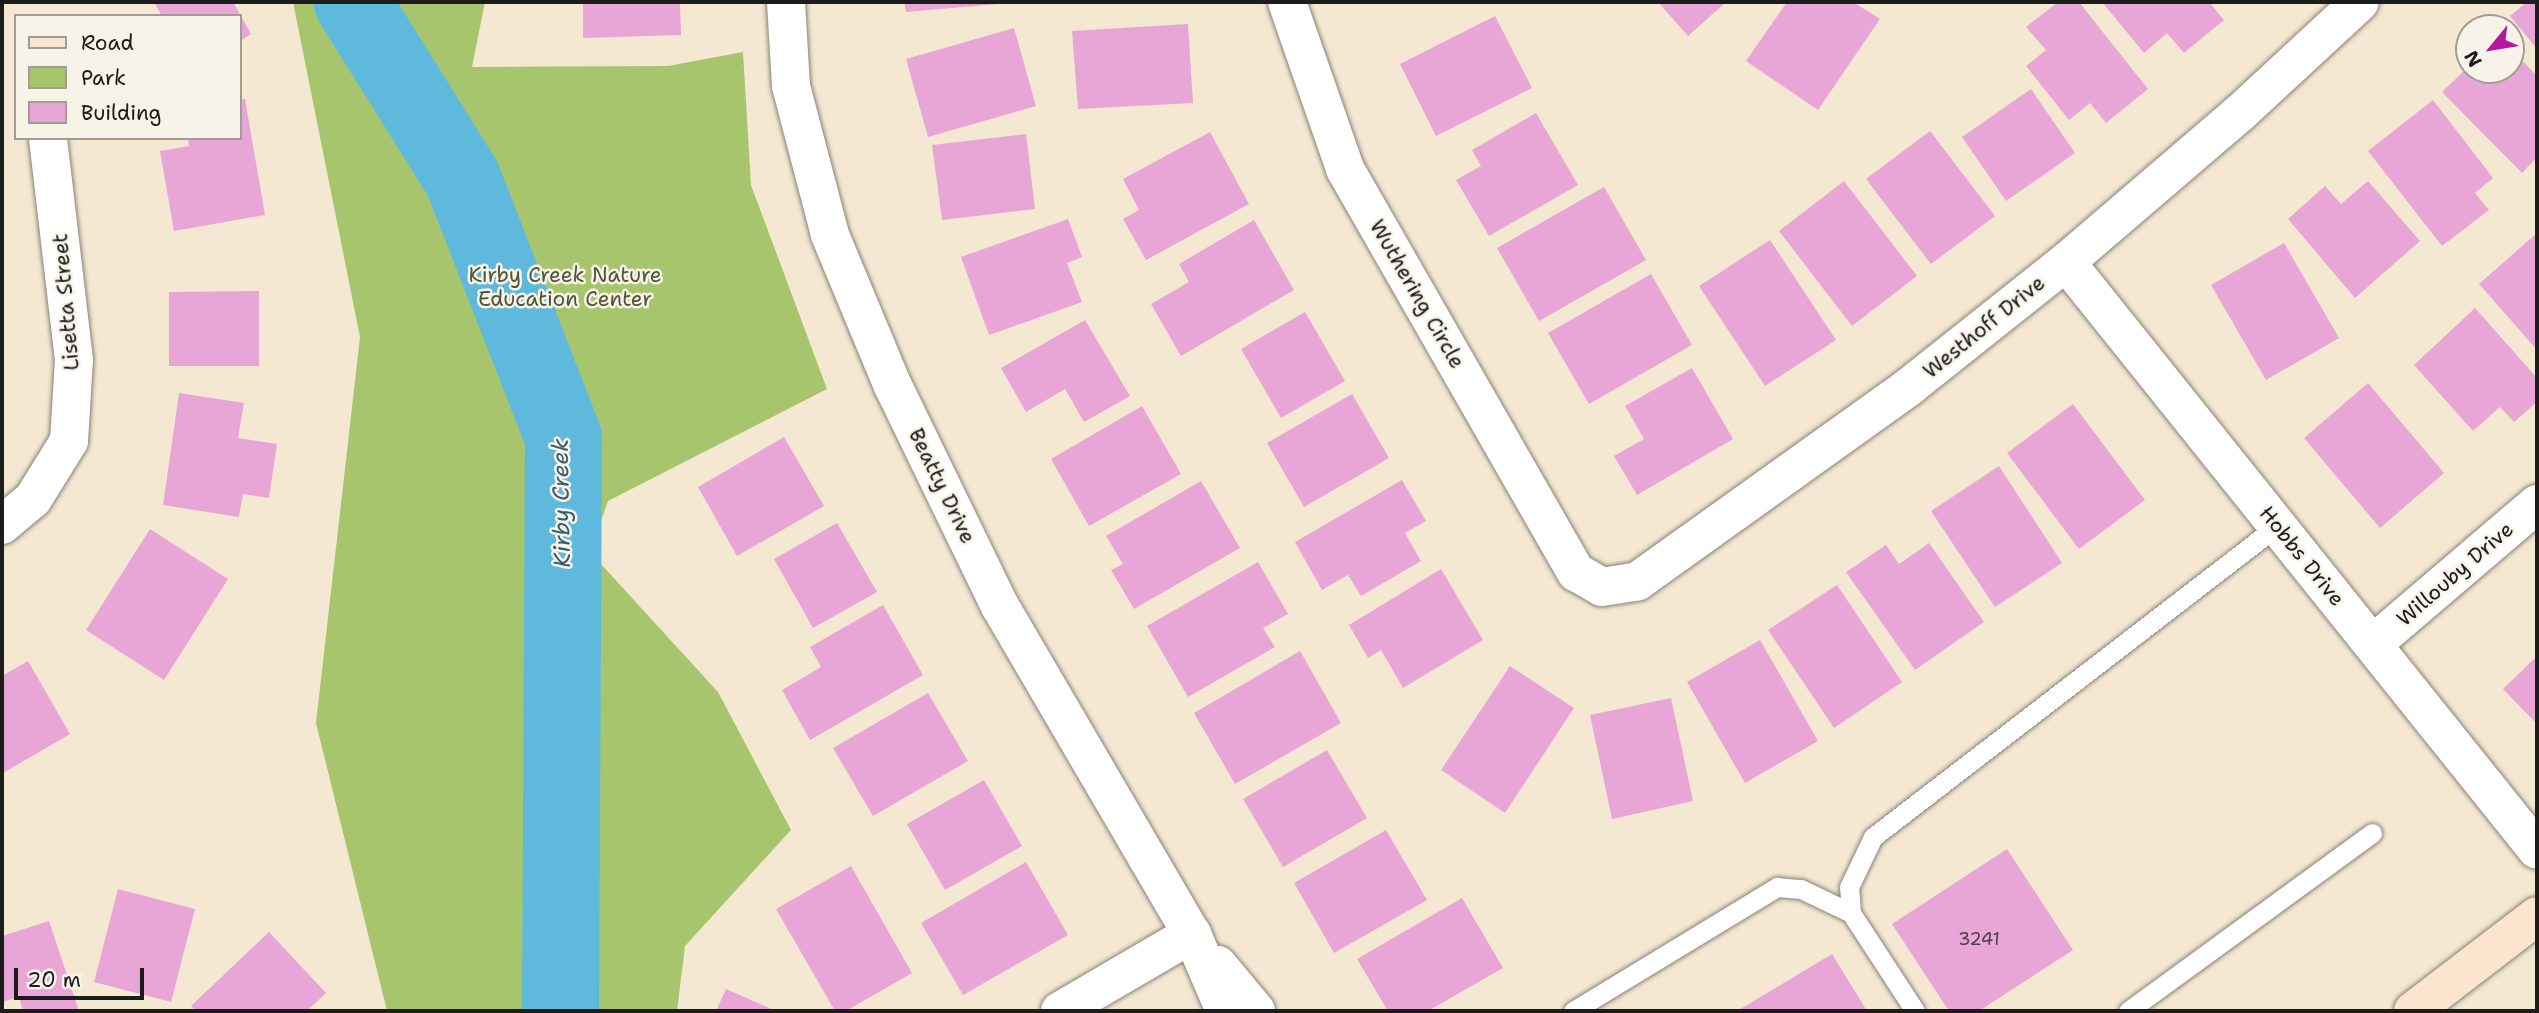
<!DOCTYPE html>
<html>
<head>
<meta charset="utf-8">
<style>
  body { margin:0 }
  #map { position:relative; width:2539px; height:1013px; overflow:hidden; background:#f4e8d2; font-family:"Shantell Sans",sans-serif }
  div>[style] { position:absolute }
  .green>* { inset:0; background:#a7c56d }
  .river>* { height:77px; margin:-38.5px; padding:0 38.5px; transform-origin:38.5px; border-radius:38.5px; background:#5fb9dd }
  .building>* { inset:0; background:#e8a6d6 }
  .roads { filter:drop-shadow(0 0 2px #888277) drop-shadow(0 0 2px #888277) }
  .service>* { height:19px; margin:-9.5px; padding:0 9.5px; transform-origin:9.5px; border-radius:9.5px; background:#fff }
  .minor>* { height:38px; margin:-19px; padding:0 19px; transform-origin:19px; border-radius:19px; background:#fff }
  .tertiary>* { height:38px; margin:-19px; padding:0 19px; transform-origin:19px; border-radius:19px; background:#fff }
  .secondary>* { height:38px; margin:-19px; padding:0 19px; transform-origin:19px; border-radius:19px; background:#fbe5cf }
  span { translate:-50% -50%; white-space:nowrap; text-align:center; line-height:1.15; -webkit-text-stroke:5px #f7f3e8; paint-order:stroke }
  .number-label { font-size:18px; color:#4f3e4a }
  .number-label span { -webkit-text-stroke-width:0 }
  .park-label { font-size:21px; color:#4d5738 }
  .street-label { font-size:21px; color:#1c1c1c }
  .water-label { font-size:23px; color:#375b69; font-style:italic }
  .frame { position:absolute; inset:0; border:4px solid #1c1c1c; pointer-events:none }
  .legend { position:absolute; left:14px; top:14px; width:228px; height:126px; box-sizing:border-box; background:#f7f3e8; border:2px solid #9f9d96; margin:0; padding:9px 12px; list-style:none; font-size:21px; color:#1c1c1c }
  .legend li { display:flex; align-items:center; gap:14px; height:35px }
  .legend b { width:35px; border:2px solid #9f9d96 }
  .north { position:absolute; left:2455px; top:14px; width:70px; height:70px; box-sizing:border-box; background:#f7f3e8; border:2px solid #9f9d96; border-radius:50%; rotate:240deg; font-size:19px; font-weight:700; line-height:28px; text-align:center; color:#1c1c1c }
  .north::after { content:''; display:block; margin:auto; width:24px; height:32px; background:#b5179e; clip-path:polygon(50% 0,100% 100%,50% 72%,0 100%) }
  .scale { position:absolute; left:14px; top:968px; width:130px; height:32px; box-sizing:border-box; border:4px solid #1c1c1c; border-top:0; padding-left:9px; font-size:21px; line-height:24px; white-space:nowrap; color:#1c1c1c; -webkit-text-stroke:5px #f7f3e8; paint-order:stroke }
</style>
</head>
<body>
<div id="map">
  <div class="green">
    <div style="clip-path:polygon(293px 2px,485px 2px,472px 67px,668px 66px,743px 52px,751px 185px,827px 389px,608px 501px,590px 552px,718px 692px,791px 830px,685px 946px,677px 1011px,387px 1011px,316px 723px,360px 337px)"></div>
  </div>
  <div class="river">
    <div style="left:352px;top:2px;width:208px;rotate:58deg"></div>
    <div style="left:462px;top:178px;width:278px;rotate:68.7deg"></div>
    <div style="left:563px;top:437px;width:574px;rotate:90.3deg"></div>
  </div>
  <div class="building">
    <div style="clip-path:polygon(154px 2px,233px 2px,251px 34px,240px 41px,240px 16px,162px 16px)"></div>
    <div style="clip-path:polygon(583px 2px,680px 2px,681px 35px,583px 38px)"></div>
    <div style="clip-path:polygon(904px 2px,998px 2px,998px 4px,906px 12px)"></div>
    <div style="clip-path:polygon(1658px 2px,1726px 2px,1688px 36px)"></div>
    <div style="clip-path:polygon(1787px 2px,1853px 2px,1880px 19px,1818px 110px,1746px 61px)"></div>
    <div style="clip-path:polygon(2058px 2px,2079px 2px,2148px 89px,2106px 123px,2090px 103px,2069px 120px,2026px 66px,2046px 50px,2026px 27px)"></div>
    <div style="clip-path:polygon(2102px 2px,2209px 2px,2224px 20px,2184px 53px,2167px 33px,2144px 53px)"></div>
    <div style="clip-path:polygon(2527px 2px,2537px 2px,2537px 49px,2510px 16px)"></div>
    <div style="clip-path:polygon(1495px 16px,1532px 88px,1436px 136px,1400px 64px)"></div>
    <div style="clip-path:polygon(1188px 24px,1193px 103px,1078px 109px,1072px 31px)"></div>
    <div style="clip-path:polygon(1014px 28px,1036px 106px,928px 137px,906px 59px)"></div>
    <div style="clip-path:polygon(2511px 49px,2537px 76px,2537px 157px,2522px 173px,2442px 92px,2469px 66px,2469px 70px,2511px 70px)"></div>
    <div style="clip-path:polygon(2031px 89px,2075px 153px,2006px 201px,1962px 137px)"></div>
    <div style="clip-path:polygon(245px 99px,265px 215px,174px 231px,160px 151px,189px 146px,188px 138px,240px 138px,240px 100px)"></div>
    <div style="clip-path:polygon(2433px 100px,2493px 178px,2475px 193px,2489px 210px,2442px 246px,2368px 151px)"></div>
    <div style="clip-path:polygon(1536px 113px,1578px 185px,1489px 236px,1456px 180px,1481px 166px,1472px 150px)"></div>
    <div style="clip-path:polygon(1930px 131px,1995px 216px,1931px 264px,1866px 179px)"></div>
    <div style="clip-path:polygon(1210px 132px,1249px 204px,1146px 260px,1123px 219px,1139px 210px,1123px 179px)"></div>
    <div style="clip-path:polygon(1026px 134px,1035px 209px,942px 220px,932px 145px)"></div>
    <div style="clip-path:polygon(1844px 181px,1917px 276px,1852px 326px,1779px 231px)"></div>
    <div style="clip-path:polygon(2368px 181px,2420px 241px,2355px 298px,2288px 219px,2325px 186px,2341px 204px)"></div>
    <div style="clip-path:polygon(1604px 187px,1646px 260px,1539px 321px,1497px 248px)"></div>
    <div style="clip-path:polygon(1068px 219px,1082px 257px,1067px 263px,1082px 302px,989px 335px,961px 257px)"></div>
    <div style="clip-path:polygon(1254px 220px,1294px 290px,1181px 356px,1151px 304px,1189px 282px,1179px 264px)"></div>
    <div style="clip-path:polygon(2537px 233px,2537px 350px,2479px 284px)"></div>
    <div style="clip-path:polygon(1770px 240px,1836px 340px,1765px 386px,1699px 286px)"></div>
    <div style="clip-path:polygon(2284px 243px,2339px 338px,2266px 380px,2211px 285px)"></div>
    <div style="clip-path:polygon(1651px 274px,1692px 345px,1589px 404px,1548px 333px)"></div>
    <div style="clip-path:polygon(259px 291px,259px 366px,169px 366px,169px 292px)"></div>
    <div style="clip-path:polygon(2475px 308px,2537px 378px,2537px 402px,2514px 422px,2500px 407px,2473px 431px,2414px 365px)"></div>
    <div style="clip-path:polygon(1305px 312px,1345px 381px,1281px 418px,1241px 349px)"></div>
    <div style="clip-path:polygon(1085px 320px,1130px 396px,1084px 422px,1065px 389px,1026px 412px,1001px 368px)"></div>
    <div style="clip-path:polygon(1692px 368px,1733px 439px,1637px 495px,1614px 456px,1644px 439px,1625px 406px)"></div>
    <div style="clip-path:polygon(2368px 383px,2444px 473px,2380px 528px,2304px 438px)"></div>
    <div style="clip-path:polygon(179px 393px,244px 403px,238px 438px,277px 444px,269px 498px,243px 494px,239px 517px,163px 505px)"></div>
    <div style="clip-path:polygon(1352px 394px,1389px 458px,1304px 507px,1267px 443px)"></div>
    <div style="clip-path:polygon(2073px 404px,2145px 500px,2079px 549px,2007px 453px)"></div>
    <div style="clip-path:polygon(1142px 406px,1181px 474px,1089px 526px,1051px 459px)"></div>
    <div style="clip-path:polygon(784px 437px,824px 506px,737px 556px,698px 487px)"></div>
    <div style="clip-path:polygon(1999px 466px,2062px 563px,1995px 607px,1931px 511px)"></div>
    <div style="clip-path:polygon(1402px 480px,1426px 521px,1405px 533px,1421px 561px,1361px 596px,1348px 575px,1322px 590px,1295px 542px)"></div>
    <div style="clip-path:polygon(1201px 481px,1240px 548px,1134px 609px,1111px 570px,1123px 564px,1106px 536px)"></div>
    <div style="clip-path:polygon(837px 523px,877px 592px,813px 628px,774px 559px)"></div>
    <div style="clip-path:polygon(150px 529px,228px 579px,164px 680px,86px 630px)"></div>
    <div style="clip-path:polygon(1929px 543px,1984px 622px,1915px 670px,1846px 572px,1886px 545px,1899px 564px)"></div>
    <div style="clip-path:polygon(1258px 562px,1288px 614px,1263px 628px,1275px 647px,1188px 697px,1147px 626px)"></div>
    <div style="clip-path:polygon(1441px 569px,1483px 640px,1403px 688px,1381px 650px,1368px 658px,1349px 625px)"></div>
    <div style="clip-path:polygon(1837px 585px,1902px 682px,1834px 728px,1768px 630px)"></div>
    <div style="clip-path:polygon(883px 605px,923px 675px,810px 740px,782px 690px,821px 667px,810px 647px)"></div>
    <div style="clip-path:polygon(1760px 640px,1818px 741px,1745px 783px,1687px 682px)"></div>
    <div style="clip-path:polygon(1300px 651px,1341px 723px,1235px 784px,1194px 713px)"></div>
    <div style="clip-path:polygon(2537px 656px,2537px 724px,2503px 689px)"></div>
    <div style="clip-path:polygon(28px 661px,70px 734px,3px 773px,2px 676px)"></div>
    <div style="clip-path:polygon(1510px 666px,1574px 708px,1505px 813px,1441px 770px)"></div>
    <div style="clip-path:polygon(928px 693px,968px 761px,873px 816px,833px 748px)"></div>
    <div style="clip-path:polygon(1671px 698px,1693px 801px,1612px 819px,1590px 715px)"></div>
    <div style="clip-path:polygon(1327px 750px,1367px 818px,1283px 867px,1243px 799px)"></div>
    <div style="clip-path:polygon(984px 780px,1022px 846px,945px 890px,907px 824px)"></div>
    <div style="clip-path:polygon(1386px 830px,1427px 900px,1334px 953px,1294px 883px)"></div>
    <div style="clip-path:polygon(2007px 849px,2073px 950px,1979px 1011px,1949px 1011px,1892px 924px)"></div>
    <div style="clip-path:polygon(1026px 862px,1068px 935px,963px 995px,921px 923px)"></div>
    <div style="clip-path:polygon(851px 866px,912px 973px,846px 1011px,835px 1011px,776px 909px)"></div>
    <div style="clip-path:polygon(118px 889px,195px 909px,171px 1002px,94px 982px)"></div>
    <div style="clip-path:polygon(1462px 898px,1503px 968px,1428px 1011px,1388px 1011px,1357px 959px)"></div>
    <div style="clip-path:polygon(49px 921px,79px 1011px,23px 1011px,19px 997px,2px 1002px,2px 936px)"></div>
    <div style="clip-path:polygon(269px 932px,326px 993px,307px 1011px,196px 1011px,191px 1006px)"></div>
    <div style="clip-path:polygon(1832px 954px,1867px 1011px,1737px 1011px)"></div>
    <div style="clip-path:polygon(726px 989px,776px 1011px,716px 1011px)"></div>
  </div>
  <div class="roads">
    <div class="service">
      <div style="left:1573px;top:1011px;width:239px;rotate:-31.3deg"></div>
      <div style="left:1777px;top:887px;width:24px;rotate:5deg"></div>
      <div style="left:1801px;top:889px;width:55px;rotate:25.6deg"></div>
      <div style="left:1915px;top:1011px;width:117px;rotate:-123.1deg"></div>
      <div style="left:1851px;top:913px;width:26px;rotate:-94deg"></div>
      <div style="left:1849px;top:887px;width:55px;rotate:-64.4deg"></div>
      <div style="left:1873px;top:837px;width:510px;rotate:-37.59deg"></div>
      <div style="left:2128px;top:1011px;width:302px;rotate:-36.1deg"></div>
    </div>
    <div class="minor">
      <div style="left:1287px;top:2px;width:177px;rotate:70.8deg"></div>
      <div style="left:1345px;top:169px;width:465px;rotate:60.2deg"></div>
      <div style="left:1576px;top:572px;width:30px;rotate:30deg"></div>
      <div style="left:1602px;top:587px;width:36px;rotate:-9deg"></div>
      <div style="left:1638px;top:581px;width:335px;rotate:-35.6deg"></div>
      <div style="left:1910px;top:386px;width:199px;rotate:-38.5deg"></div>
      <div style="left:2066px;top:262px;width:229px;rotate:-40.6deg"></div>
      <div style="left:2240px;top:113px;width:163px;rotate:-42.8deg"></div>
      <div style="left:2066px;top:262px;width:753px;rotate:51.3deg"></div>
      <div style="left:2px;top:525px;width:40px;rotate:-40deg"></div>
      <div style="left:33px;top:499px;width:68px;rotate:-58.2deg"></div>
      <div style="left:69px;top:441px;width:81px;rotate:-86.5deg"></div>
      <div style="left:74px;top:360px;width:224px;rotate:-96.7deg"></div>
      <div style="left:2373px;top:644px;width:216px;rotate:-40.5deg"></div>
      <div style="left:1060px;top:1011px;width:153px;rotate:-30.3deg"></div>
    </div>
    <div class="tertiary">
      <div style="left:786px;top:2px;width:84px;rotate:86.6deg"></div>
      <div style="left:791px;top:86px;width:154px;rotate:75.3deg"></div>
      <div style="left:830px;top:235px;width:164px;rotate:67.4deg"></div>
      <div style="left:893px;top:386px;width:245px;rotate:64.1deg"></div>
      <div style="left:1000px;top:606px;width:380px;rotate:59.7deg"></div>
      <div style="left:1192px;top:934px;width:84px;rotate:66.8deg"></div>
      <div style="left:1218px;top:965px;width:60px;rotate:50.4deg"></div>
    </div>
    <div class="secondary">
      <div style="left:2413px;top:1011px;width:156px;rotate:-37.5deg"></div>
    </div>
  </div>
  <div class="number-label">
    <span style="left:1979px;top:939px">3241</span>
  </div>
  <div class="park-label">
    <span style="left:565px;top:287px">Kirby Creek Nature<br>Education Center</span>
  </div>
  <div class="street-label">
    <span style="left:1417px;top:294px;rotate:60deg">Wuthering Circle</span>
    <span style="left:66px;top:302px;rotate:-95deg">Lisetta Street</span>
    <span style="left:1984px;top:327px;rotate:-39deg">Westhoff Drive</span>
    <span style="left:942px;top:486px;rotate:64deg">Beatty Drive</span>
    <span style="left:2302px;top:556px;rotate:51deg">Hobbs Drive</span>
    <span style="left:2455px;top:574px;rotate:-41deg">Willouby Drive</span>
  </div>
  <div class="water-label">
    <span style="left:561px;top:503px;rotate:-91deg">Kirby Creek</span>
  </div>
  <div class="frame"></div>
  <ul class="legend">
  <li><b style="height:9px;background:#fbe5cf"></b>Road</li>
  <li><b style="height:19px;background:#a7c56d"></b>Park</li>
  <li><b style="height:19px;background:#e8a6d6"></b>Building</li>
  </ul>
  <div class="north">N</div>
  <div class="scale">20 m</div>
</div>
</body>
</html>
